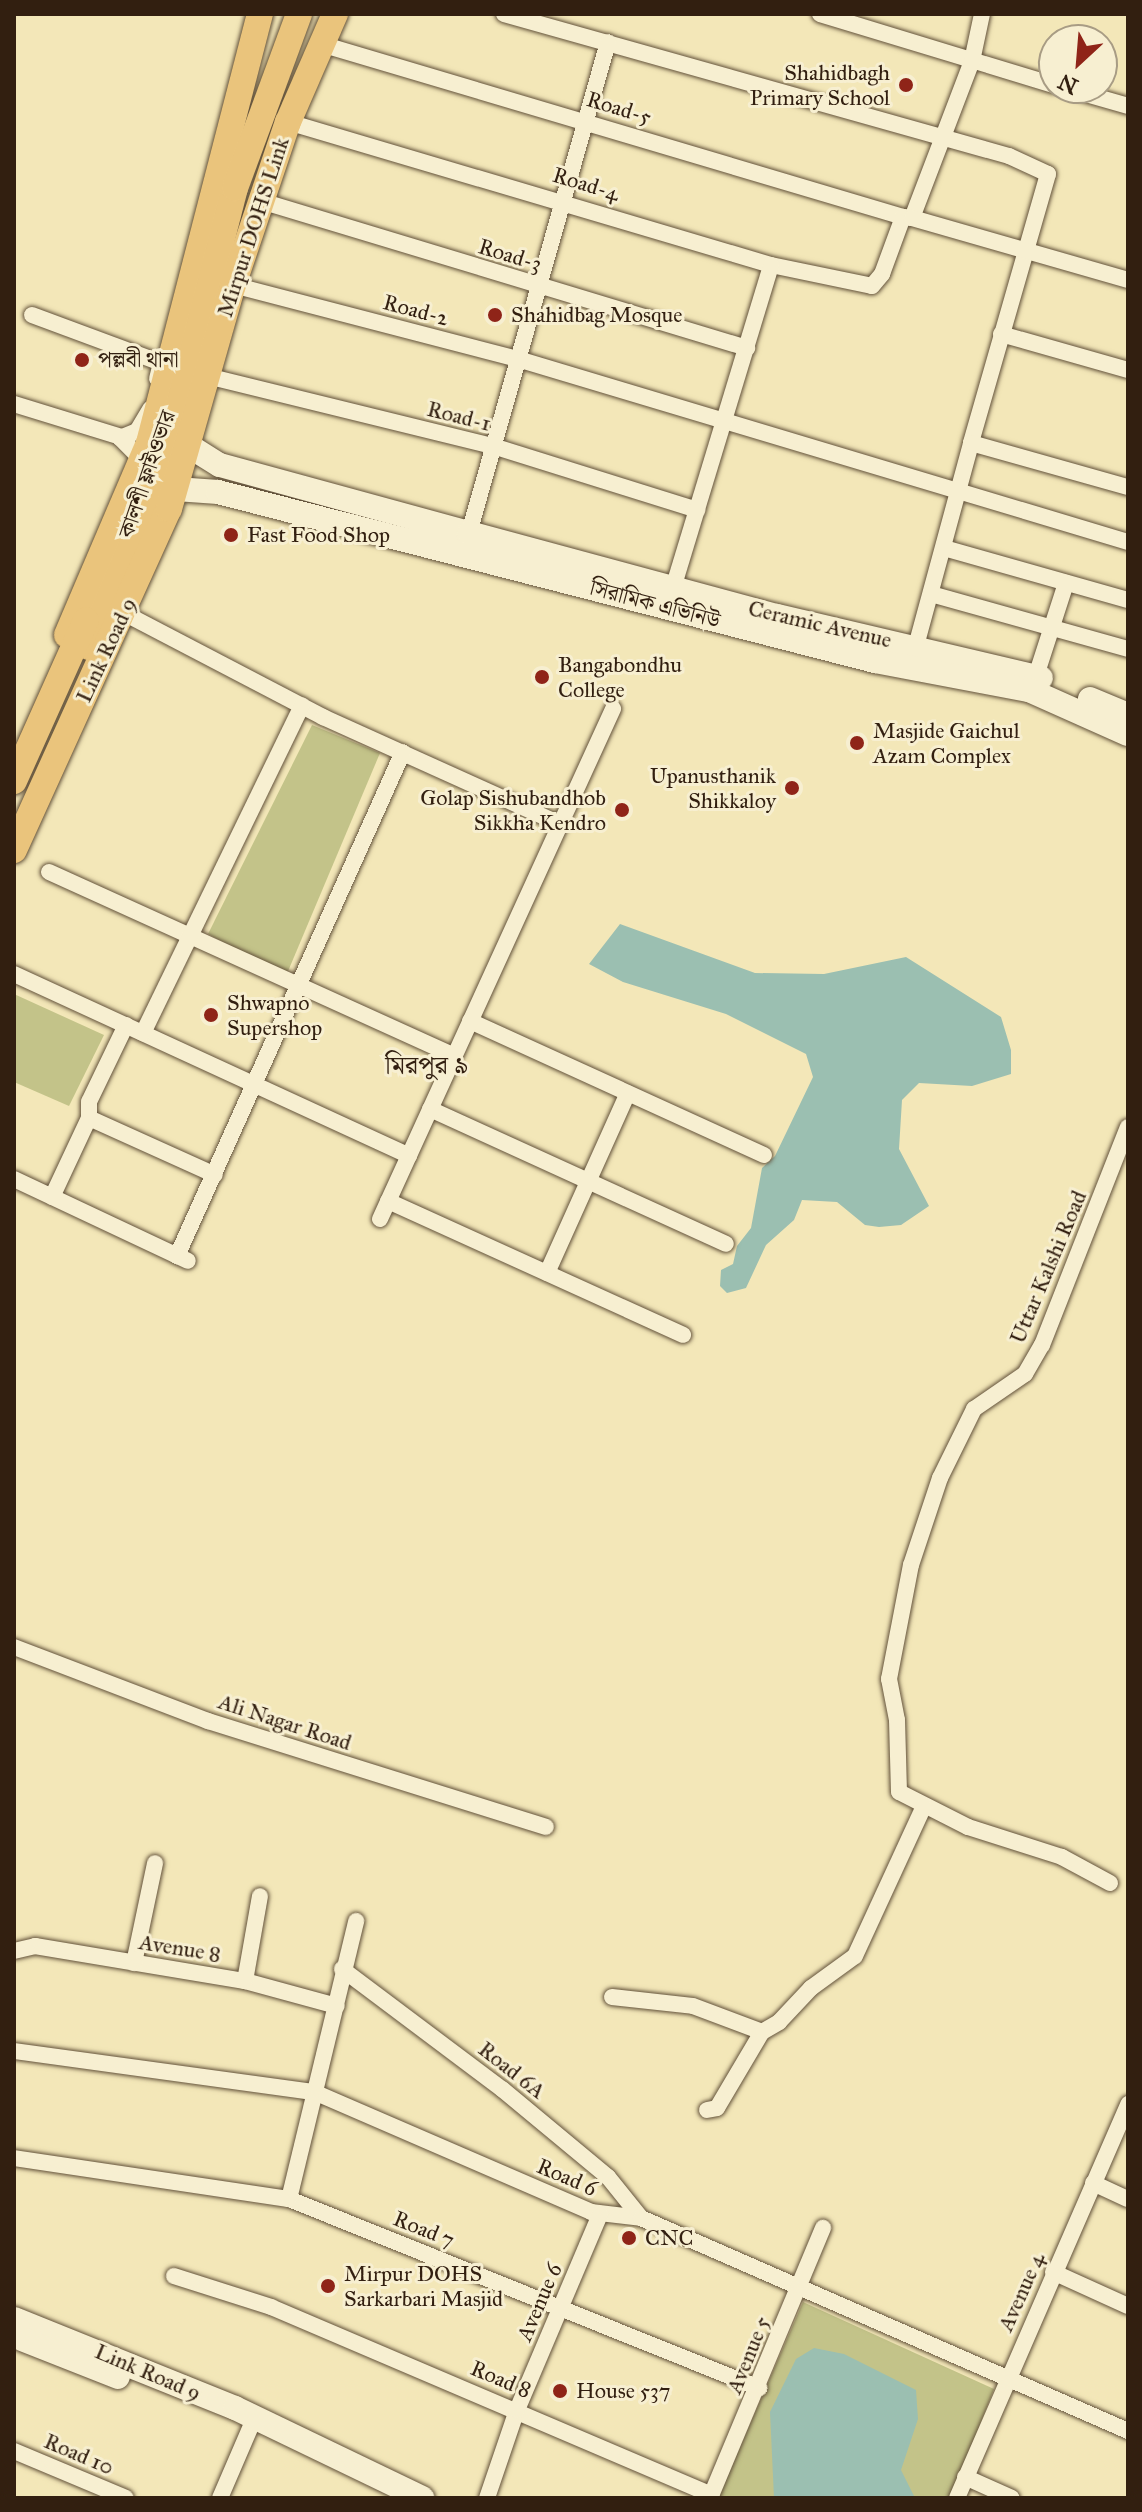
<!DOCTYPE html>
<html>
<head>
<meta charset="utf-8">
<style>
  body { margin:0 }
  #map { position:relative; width:1142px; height:2512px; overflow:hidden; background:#f3e7b8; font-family:"IM FELL Great Primer","Noto Serif Bengali",serif }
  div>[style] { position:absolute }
  .green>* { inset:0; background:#c3c389 }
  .water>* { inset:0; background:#9bbfb1 }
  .roads { filter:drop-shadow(0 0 2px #62513a) drop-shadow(0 0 2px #62513a) }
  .street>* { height:16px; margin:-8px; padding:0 8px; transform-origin:8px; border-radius:8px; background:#f7efd1 }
  .secondary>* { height:24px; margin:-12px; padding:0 12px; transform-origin:12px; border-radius:12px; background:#f7efd1 }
  .primary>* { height:26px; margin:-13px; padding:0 13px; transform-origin:13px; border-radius:13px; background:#eac47c }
  .dots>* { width:22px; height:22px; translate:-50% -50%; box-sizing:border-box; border:4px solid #f7efd1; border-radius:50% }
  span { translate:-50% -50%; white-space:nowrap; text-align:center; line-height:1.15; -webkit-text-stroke:6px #f7efd1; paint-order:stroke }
  .poi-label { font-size:22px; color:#321f10 }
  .right { translate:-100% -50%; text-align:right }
  .left { translate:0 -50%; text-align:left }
  .street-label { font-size:22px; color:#321f10 }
  .quarter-label { font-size:26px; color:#321f10 }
  .frame { position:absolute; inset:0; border:16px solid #321f10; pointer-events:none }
  .north { position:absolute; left:1038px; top:24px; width:80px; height:80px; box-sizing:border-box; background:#f7efd1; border:2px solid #a89c84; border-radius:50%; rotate:206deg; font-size:22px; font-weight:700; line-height:32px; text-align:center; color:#321f10 }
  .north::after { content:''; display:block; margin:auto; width:28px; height:36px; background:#8f2418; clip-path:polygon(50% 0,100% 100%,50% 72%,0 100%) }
</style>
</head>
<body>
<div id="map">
  <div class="green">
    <div style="clip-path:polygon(312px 725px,380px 753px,286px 976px,208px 934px)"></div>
    <div style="clip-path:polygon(14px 994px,104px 1035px,69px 1106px,14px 1082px)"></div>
    <div style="clip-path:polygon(803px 2302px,994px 2389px,951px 2498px,718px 2498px)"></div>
  </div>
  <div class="water">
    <div style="clip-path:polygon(620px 924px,755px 973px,824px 974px,906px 957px,1001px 1017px,1011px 1050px,1011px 1074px,972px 1086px,919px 1083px,902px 1100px,899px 1149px,929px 1206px,901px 1225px,879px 1227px,865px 1225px,837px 1202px,802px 1200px,794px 1220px,766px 1245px,746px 1288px,727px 1293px,720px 1286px,721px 1270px,733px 1264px,737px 1246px,751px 1228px,762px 1168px,775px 1156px,813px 1077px,806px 1054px,726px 1014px,623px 982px,589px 964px)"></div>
    <div style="clip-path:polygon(814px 2348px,844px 2354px,916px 2390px,918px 2419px,901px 2470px,915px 2498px,774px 2498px,770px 2412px,796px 2359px)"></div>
  </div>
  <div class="roads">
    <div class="street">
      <div style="left:504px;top:14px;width:525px;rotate:15.71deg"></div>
      <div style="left:1009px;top:156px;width:43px;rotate:24.8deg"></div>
      <div style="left:1048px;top:174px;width:280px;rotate:106deg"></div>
      <div style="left:820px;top:14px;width:245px;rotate:16.9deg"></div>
      <div style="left:321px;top:44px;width:607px;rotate:16.55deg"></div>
      <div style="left:1065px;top:88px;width:66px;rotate:15.9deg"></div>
      <div style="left:288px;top:122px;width:504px;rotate:16.49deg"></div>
      <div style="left:771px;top:265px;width:103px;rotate:11.7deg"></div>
      <div style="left:872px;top:286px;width:16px;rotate:-50deg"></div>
      <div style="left:882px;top:274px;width:61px;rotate:-69.8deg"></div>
      <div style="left:903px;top:217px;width:9px;rotate:6deg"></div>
      <div style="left:912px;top:218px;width:168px;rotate:-69.1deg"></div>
      <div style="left:972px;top:61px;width:48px;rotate:-78deg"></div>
      <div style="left:261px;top:201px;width:508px;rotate:16.83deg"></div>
      <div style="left:912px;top:218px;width:225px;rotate:16deg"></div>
      <div style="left:233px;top:285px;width:298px;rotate:14.6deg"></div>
      <div style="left:521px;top:360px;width:634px;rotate:16.69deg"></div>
      <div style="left:32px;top:315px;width:138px;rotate:20.4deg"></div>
      <div style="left:161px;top:363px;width:16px;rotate:104deg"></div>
      <div style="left:1001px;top:334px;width:132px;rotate:15.8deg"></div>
      <div style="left:207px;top:376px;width:298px;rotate:13.8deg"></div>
      <div style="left:496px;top:447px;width:211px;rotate:17.4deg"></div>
      <div style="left:14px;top:404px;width:119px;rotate:17.1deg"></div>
      <div style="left:143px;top:461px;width:33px;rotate:-135deg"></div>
      <div style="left:120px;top:438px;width:18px;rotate:-22deg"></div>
      <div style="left:137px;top:431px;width:26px;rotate:-59deg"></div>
      <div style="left:469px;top:533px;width:510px;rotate:-74.19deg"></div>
      <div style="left:944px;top:548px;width:191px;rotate:15.8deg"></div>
      <div style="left:674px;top:585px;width:334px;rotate:-73.1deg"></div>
      <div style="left:931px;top:594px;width:205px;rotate:15.6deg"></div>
      <div style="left:124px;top:613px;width:225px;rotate:27.6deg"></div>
      <div style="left:323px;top:717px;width:260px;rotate:24.3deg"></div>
      <div style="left:916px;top:646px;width:210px;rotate:-74.8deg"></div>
      <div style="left:971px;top:443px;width:163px;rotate:15.7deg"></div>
      <div style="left:1036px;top:676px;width:98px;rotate:-72.1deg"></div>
      <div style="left:49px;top:872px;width:445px;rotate:24.4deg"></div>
      <div style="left:14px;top:974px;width:435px;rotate:24.7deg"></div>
      <div style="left:470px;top:1021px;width:323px;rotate:24.5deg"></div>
      <div style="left:126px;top:1025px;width:85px;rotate:115.7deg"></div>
      <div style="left:89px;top:1102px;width:16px;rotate:90deg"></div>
      <div style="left:89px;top:1118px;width:138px;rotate:24.3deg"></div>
      <div style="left:143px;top:1033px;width:364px;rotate:-64.1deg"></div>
      <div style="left:430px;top:1109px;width:325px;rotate:24.5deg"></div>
      <div style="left:14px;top:1179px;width:192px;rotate:25.2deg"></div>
      <div style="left:52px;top:1197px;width:87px;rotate:-64.9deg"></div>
      <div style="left:388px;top:1201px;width:324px;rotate:24.4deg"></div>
      <div style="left:380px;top:1219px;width:561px;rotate:-65.45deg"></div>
      <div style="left:177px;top:1256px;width:552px;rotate:-65.85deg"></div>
      <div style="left:547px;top:1273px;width:197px;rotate:-65.8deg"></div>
      <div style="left:14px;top:1647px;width:208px;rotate:20.9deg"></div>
      <div style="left:208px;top:1721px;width:354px;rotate:17.4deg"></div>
      <div style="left:1110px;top:1883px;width:55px;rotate:-151.6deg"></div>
      <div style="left:1062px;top:1857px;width:99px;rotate:-162.3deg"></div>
      <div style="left:968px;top:1827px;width:77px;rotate:-153.1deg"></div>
      <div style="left:899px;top:1792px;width:72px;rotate:-91.6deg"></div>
      <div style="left:897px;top:1720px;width:42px;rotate:-101deg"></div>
      <div style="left:889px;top:1679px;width:116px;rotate:-79.1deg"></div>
      <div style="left:911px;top:1565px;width:92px;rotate:-71.6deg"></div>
      <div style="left:940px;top:1478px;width:77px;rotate:-63.8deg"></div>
      <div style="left:974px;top:1409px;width:62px;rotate:-34.5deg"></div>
      <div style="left:1025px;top:1374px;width:34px;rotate:-60deg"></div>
      <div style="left:1042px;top:1345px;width:234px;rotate:-68.5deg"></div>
      <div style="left:14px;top:1951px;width:22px;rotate:-13deg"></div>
      <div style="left:35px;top:1946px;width:213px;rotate:9.5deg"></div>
      <div style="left:245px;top:1981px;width:95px;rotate:15.2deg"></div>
      <div style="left:134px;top:1963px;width:102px;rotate:-78.1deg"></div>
      <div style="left:342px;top:1969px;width:200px;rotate:36.9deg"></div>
      <div style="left:502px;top:2089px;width:138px;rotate:39.7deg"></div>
      <div style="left:608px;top:2177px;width:53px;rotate:51.2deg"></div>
      <div style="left:245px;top:1981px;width:86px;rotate:-80deg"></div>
      <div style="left:612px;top:1997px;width:81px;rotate:6.3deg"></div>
      <div style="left:693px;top:2006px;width:74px;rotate:20.6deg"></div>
      <div style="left:762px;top:2032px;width:20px;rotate:-30deg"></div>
      <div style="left:779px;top:2022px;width:47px;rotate:-46.7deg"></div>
      <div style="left:811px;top:1988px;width:54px;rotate:-36deg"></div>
      <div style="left:855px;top:1956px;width:165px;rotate:-65.3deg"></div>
      <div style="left:14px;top:2051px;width:303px;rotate:7.8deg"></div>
      <div style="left:314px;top:2092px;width:302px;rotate:23.4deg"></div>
      <div style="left:591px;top:2212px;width:50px;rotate:6.8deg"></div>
      <div style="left:641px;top:2218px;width:532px;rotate:23.62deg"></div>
      <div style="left:707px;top:2110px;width:10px;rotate:-11deg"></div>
      <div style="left:717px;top:2108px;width:88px;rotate:-59.4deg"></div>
      <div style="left:14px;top:2158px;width:278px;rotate:8.5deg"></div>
      <div style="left:289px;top:2199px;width:507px;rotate:21.91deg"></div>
      <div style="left:1093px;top:2183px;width:38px;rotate:25deg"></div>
      <div style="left:289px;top:2199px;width:286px;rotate:-76.4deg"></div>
      <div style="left:1053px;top:2272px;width:82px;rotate:24.4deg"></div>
      <div style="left:174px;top:2276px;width:102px;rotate:17.7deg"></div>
      <div style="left:271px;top:2307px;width:479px;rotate:23.1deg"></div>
      <div style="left:14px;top:2451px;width:121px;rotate:22.8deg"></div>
      <div style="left:965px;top:2477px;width:51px;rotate:24.1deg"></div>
      <div style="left:220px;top:2498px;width:86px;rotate:-66.7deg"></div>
      <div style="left:487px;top:2498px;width:93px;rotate:-71.2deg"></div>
      <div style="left:517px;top:2410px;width:213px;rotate:-67deg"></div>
      <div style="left:710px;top:2498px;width:293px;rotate:-67.3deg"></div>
      <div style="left:957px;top:2498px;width:430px;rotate:-66.5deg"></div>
    </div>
    <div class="secondary">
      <div style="left:189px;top:446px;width:36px;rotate:32deg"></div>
      <div style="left:220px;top:465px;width:258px;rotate:15.3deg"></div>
      <div style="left:469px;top:533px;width:319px;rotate:15.1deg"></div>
      <div style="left:777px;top:616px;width:271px;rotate:13.2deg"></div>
      <div style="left:176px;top:489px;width:42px;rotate:4.1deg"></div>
      <div style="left:218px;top:492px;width:678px;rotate:14.43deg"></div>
      <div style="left:875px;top:661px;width:157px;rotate:10.7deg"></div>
      <div style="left:1029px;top:690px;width:108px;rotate:24deg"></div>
      <div style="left:1090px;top:699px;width:41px;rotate:22.8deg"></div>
      <div style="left:14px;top:2319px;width:238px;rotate:21.9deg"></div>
      <div style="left:235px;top:2408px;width:208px;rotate:25.7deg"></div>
      <div style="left:22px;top:2339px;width:103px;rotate:21.6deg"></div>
    </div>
    <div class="primary">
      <div style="left:67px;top:635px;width:209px;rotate:-66.9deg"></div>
      <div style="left:149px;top:443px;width:443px;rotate:-75.5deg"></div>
      <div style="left:89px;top:647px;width:186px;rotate:-67.2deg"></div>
      <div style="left:161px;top:476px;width:297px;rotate:-75.6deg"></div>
      <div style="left:235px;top:188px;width:185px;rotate:-69.8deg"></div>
      <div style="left:14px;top:781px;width:176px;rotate:-65.9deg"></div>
      <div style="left:14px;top:850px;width:375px;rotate:-65.6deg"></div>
      <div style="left:169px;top:509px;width:233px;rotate:-74.1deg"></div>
      <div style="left:233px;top:285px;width:172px;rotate:-71.4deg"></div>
      <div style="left:288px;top:122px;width:118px;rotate:-66.5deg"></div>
    </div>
  </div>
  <div class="dots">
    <div style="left:906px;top:85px;background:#8f2418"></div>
    <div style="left:495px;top:315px;background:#8f2418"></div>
    <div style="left:82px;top:360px;background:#8f2418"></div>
    <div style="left:231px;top:535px;background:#8f2418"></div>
    <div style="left:542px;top:677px;background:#8f2418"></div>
    <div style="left:857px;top:743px;background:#8f2418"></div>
    <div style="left:792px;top:788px;background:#8f2418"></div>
    <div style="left:622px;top:810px;background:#8f2418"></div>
    <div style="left:211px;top:1015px;background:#8f2418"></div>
    <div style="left:629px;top:2238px;background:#8f2418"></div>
    <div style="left:328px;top:2286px;background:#8f2418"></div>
    <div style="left:560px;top:2391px;background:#8f2418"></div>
  </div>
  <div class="poi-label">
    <span class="right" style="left:890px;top:85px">Shahidbagh<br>Primary School</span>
    <span class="left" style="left:511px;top:315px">Shahidbag Mosque</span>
    <span class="left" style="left:98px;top:360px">পল্লবী থানা</span>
    <span class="left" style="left:247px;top:535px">Fast Food Shop</span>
    <span class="left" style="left:558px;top:677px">Bangabondhu<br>College</span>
    <span class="left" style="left:873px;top:743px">Masjide Gaichul<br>Azam Complex</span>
    <span class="right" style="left:776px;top:788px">Upanusthanik<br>Shikkaloy</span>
    <span class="right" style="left:606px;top:810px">Golap Sishubandhob<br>Sikkha Kendro</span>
    <span class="left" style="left:227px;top:1015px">Shwapno<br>Supershop</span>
    <span class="left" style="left:645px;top:2238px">CNC</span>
    <span class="left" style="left:344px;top:2286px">Mirpur DOHS<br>Sarkarbari Masjid</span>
    <span class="left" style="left:576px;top:2391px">House 537</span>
  </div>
  <div class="street-label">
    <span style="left:619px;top:108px;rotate:17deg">Road-5</span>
    <span style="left:586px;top:184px;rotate:17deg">Road-4</span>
    <span style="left:253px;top:227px;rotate:-72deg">Mirpur DOHS Link</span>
    <span style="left:510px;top:255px;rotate:17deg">Road-3</span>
    <span style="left:416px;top:310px;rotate:15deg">Road-2</span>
    <span style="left:459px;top:416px;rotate:14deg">Road-1</span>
    <span style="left:147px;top:474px;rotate:-71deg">কালশী ফ্লাইওভার</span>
    <span style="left:655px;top:604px;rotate:15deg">সিরামিক এভিনিউ</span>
    <span style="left:820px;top:624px;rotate:13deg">Ceramic Avenue</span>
    <span style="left:106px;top:650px;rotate:-65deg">Link Road 9</span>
    <span style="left:1048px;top:1267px;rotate:-67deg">Uttar Kalshi Road</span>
    <span style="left:285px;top:1722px;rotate:18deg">Ali Nagar Road</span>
    <span style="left:180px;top:1948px;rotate:9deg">Avenue 8</span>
    <span style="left:512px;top:2070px;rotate:38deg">Road 6A</span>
    <span style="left:567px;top:2177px;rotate:23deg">Road 6</span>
    <span style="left:424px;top:2229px;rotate:22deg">Road 7</span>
    <span style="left:1021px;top:2292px;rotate:-66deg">Avenue 4</span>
    <span style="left:539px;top:2302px;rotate:-67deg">Avenue 6</span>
    <span style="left:748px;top:2355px;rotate:-68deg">Avenue 5</span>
    <span style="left:148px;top:2372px;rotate:23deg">Link Road 9</span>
    <span style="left:501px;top:2379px;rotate:23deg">Road 8</span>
    <span style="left:79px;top:2454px;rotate:23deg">Road 10</span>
  </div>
  <div class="quarter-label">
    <span style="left:427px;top:1066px">মিরপুর ৯</span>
  </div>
  <div class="frame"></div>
  <div class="north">N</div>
</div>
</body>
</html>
